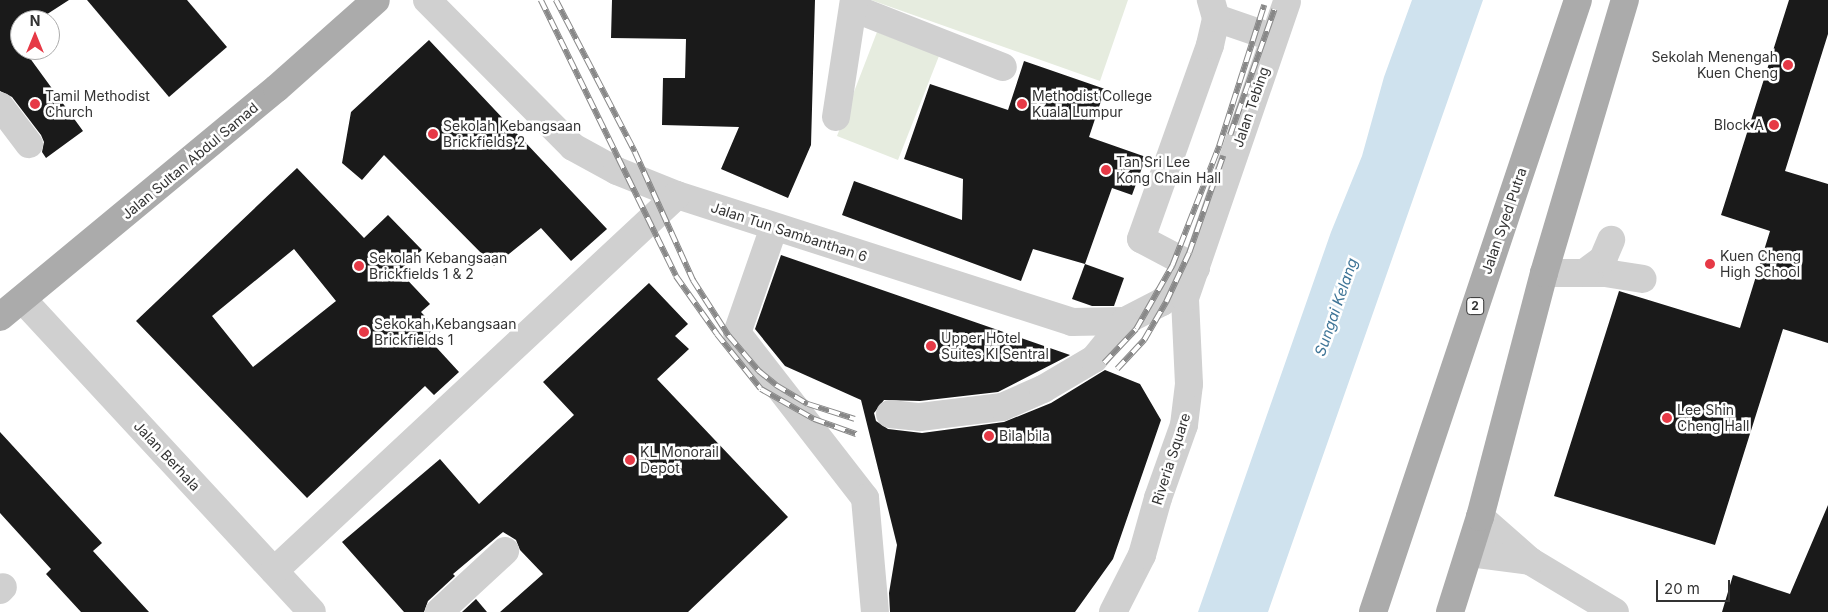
<!DOCTYPE html>
<html>
<head>
<meta charset="utf-8">
<style>
  body { margin:0 }
  #map { position:relative; width:1828px; height:612px; overflow:hidden; background:#fff; font-family:Inter,sans-serif }
  div>[style] { position:absolute }
  .green>* { inset:0; background:#e6ecdf }
  .water>* { inset:0; background:#cfe2ee }
  .building>* { inset:0; background:#1a1a1a }
  .minor>* { height:28px; margin:-14px; padding:0 14px; transform-origin:14px; border-radius:14px; background:#d0d0d0 }
  .major>* { height:28px; margin:-14px; padding:0 14px; transform-origin:14px; border-radius:14px; background:#ababab }
  .rail>* { height:5.5px; margin-top:-2.75px; transform-origin:0; background:repeating-linear-gradient(90deg,#fff 0 11px,#888 0 22px); box-sizing:border-box; border-block:1px solid #888 }
  .dots>* { width:14px; height:14px; translate:-50% -50%; box-sizing:border-box; border:2px solid #fff; border-radius:50% }
  span { translate:-50% -50%; white-space:nowrap; text-align:center; line-height:1.15; -webkit-text-stroke:5px #fff; paint-order:stroke }
  .shield-label span { padding:1px 4px; background:#fff; border:1px solid; border-radius:4px; -webkit-text-stroke-width:0 }
  .shield-label { font-size:12px; color:#333; font-weight:700 }
  .poi-label { font-size:14px; color:#333 }
  .right { translate:-100% -50%; text-align:right }
  .left { translate:0 -50%; text-align:left }
  .street-label { font-size:14px; color:#333 }
  .water-label { font-size:15px; color:#3f7597; font-style:italic }
  .north { position:absolute; left:10px; top:10px; width:50px; height:50px; box-sizing:border-box; background:#fff; border:1px solid #adadad; border-radius:50%; rotate:0deg; font-size:14px; font-weight:700; line-height:20px; text-align:center; color:#333 }
  .north::after { content:''; display:block; margin:auto; width:18px; height:22px; background:#e63946; clip-path:polygon(50% 0,100% 100%,50% 72%,0 100%) }
  .scale { position:absolute; left:1656px; top:580px; width:74px; height:22px; box-sizing:border-box; border:2px solid #333; border-top:0; padding-left:6px; font-size:15px; line-height:18px; white-space:nowrap; color:#333; -webkit-text-stroke:4px #fff; paint-order:stroke }
</style>
</head>
<body>
<div id="map">
  <div class="green">
    <div style="clip-path:polygon(871px 0,1128px 0,1100px 81px)"></div>
    <div style="clip-path:polygon(877px 32px,939px 56px,898px 160px,837px 136px)"></div>
  </div>
  <div class="water">
    <div style="clip-path:polygon(1412px 0,1483px 0,1268px 612px,1198px 612px,1331px 232px,1362px 156px,1384px 77px)"></div>
  </div>
  <div class="building">
    <div style="clip-path:polygon(0 0,69px 0,38px 20px,20px 20px,20px 50px,24px 50px,83px 131px,46px 158px,42px 152px,44px 142px,41px 135px,12px 97px,0 91px)"></div>
    <div style="clip-path:polygon(87px 0,187px 0,227px 47px,169px 97px)"></div>
    <div style="clip-path:polygon(612px 0,815px 0,811px 145px,788px 198px,721px 169px,739px 127px,662px 125px,663px 78px,685px 78px,686px 39px,611px 38px)"></div>
    <div style="clip-path:polygon(1789px 0,1828px 0,1828px 34px,1785px 171px,1828px 184px,1828px 343px,1783px 329px,1715px 545px,1554px 496px,1619px 291px,1740px 328px,1770px 231px,1721px 215px)"></div>
    <div style="clip-path:polygon(429px 40px,607px 229px,571px 261px,541px 228px,494px 266px,384px 155px,362px 180px,342px 163px,351px 112px)"></div>
    <div style="clip-path:polygon(1024px 61px,1105px 89px,1089px 137px,1146px 157px,1132px 195px,1112px 188px,1085px 264px,1033px 249px,1021px 281px,842px 215px,854px 181px,962px 220px,963px 179px,904px 159px,930px 84px,1008px 110px)"></div>
    <div style="clip-path:polygon(evenodd,297px 168px,364px 238px,388px 215px,422px 250px,399px 271px,430px 304px,421px 312px,435px 327px,426px 336px,459px 372px,434px 395px,425px 386px,307px 498px,136px 321px,297px 168px,294px 249px,336px 301px,253px 367px,212px 316px,294px 249px)"></div>
    <div style="clip-path:polygon(781px 255px,1070px 355px,998px 392px,920px 401px,884px 400px,874px 413px,876px 421px,888px 429px,922px 433px,1004px 422px,1051px 403px,1105px 370px,1140px 384px,1161px 420px,1113px 559px,1075px 612px,890px 612px,889px 593px,897px 545px,861px 400px,785px 366px,755px 329px)"></div>
    <div style="clip-path:polygon(1085px 264px,1124px 278px,1114px 306px,1092px 306px,1072px 299px)"></div>
    <div style="clip-path:polygon(649px 283px,688px 324px,675px 336px,689px 349px,657px 379px,788px 517px,688px 612px,500px 612px,543px 574px,520px 550px,516px 540px,503px 532px,453px 574px,455px 576px,428px 601px,424px 612px,404px 612px,342px 542px,440px 459px,479px 504px,574px 415px,543px 382px)"></div>
    <div style="clip-path:polygon(0 432px,102px 543px,93px 551px,149px 612px,81px 612px,46px 574px,51px 569px,0 513px)"></div>
    <div style="clip-path:polygon(1828px 505px,1828px 612px,1722px 612px,1733px 575px,1790px 594px)"></div>
    <div style="clip-path:polygon(476px 599px,487px 612px,462px 612px)"></div>
  </div>
  <div class="minor">
    <div style="left:427px;top:0;width:207px;rotate:45.2deg"></div>
    <div style="left:573px;top:147px;width:50px;rotate:28.6deg"></div>
    <div style="left:617px;top:171px;width:65px;rotate:21.8deg"></div>
    <div style="left:677px;top:195px;width:415px;rotate:17.8deg"></div>
    <div style="left:1072px;top:322px;width:53px;rotate:-1.1deg"></div>
    <div style="left:1125px;top:321px;width:42px;rotate:-27.2deg"></div>
    <div style="left:1162px;top:302px;width:48px;rotate:-45deg"></div>
    <div style="left:853px;top:8px;width:161px;rotate:21.5deg"></div>
    <div style="left:1216px;top:18px;width:61px;rotate:19deg"></div>
    <div style="left:0;top:106px;width:48px;rotate:52.7deg"></div>
    <div style="left:836px;top:117px;width:118px;rotate:-81.3deg"></div>
    <div style="left:774px;top:227px;width:112px;rotate:109.2deg"></div>
    <div style="left:737px;top:333px;width:209px;rotate:52.2deg"></div>
    <div style="left:865px;top:498px;width:114px;rotate:85deg"></div>
    <div style="left:1196px;top:268px;width:62px;rotate:-152.2deg"></div>
    <div style="left:1141px;top:239px;width:206px;rotate:-70.4deg"></div>
    <div style="left:1210px;top:45px;width:28px;rotate:-77deg"></div>
    <div style="left:1216px;top:18px;width:19px;rotate:-106deg"></div>
    <div style="left:1544px;top:273px;width:61px"></div>
    <div style="left:1605px;top:273px;width:38px;rotate:9deg"></div>
    <div style="left:1584px;top:273px;width:24px;rotate:-36deg"></div>
    <div style="left:1603px;top:259px;width:21px;rotate:-67deg"></div>
    <div style="left:23px;top:300px;width:425px;rotate:47.2deg"></div>
    <div style="left:890px;top:414px;width:30px;rotate:6deg"></div>
    <div style="left:920px;top:417px;width:83px;rotate:-7deg"></div>
    <div style="left:1002px;top:407px;width:45px;rotate:-23.7deg"></div>
    <div style="left:1043px;top:389px;width:59px;rotate:-30.5deg"></div>
    <div style="left:1094px;top:359px;width:49px;rotate:-50.8deg"></div>
    <div style="left:1480px;top:517px;width:67px;rotate:41.3deg"></div>
    <div style="left:1530px;top:561px;width:99px;rotate:31deg"></div>
    <div style="left:1470px;top:553px;width:61px;rotate:7.6deg"></div>
    <div style="left:274px;top:571px;width:551px;rotate:-43.01deg"></div>
    <div style="left:0;top:590px;width:4px;rotate:-45deg"></div>
    <div style="left:439px;top:612px;width:90px;rotate:-42.7deg"></div>
    <div style="left:1113px;top:612px;width:64px;rotate:-63deg"></div>
    <div style="left:1142px;top:555px;width:59px;rotate:-74.3deg"></div>
    <div style="left:1158px;top:498px;width:77px;rotate:-70.4deg"></div>
    <div style="left:1184px;top:425px;width:41px;rotate:-83deg"></div>
    <div style="left:1189px;top:384px;width:86px;rotate:-92.7deg"></div>
    <div style="left:1185px;top:298px;width:313px;rotate:-71deg"></div>
  </div>
  <div class="major">
    <div style="left:0;top:317px;width:359px;rotate:-39.6deg"></div>
    <div style="left:277px;top:88px;width:132px;rotate:-41.6deg"></div>
    <div style="left:1373px;top:612px;width:645px;rotate:-71.48deg"></div>
    <div style="left:1450px;top:612px;width:100px;rotate:-72.5deg"></div>
    <div style="left:1480px;top:517px;width:252px;rotate:-75.3deg"></div>
    <div style="left:1544px;top:273px;width:285px;rotate:-73.5deg"></div>
  </div>
  <div class="rail">
    <div style="left:541px;top:0;width:307px;rotate:63.9deg"></div>
    <div style="left:676px;top:276px;width:71px;rotate:54.7deg"></div>
    <div style="left:717px;top:334px;width:70px;rotate:51.3deg"></div>
    <div style="left:761px;top:389px;width:61px;rotate:29.5deg"></div>
    <div style="left:814px;top:419px;width:45px;rotate:19.7deg"></div>
    <div style="left:556px;top:0;width:171px;rotate:62.5deg"></div>
    <div style="left:635px;top:152px;width:141px;rotate:65.6deg"></div>
    <div style="left:693px;top:280px;width:67px;rotate:57.3deg"></div>
    <div style="left:729px;top:336px;width:46px;rotate:49.4deg"></div>
    <div style="left:759px;top:371px;width:22px;rotate:39deg"></div>
    <div style="left:776px;top:385px;width:37px;rotate:31deg"></div>
    <div style="left:808px;top:404px;width:49px;rotate:17.7deg"></div>
    <div style="left:1230px;top:135px;width:133px;rotate:-70.6deg"></div>
    <div style="left:1104px;top:363px;width:47px;rotate:-46.7deg"></div>
    <div style="left:1136px;top:329px;width:73px;rotate:-60.3deg"></div>
    <div style="left:1172px;top:266px;width:129px;rotate:-68.6deg"></div>
    <div style="left:1219px;top:146px;width:148px;rotate:-72.3deg"></div>
    <div style="left:1117px;top:369px;width:40px;rotate:-47deg"></div>
    <div style="left:1144px;top:340px;width:44px;rotate:-59.9deg"></div>
    <div style="left:1166px;top:302px;width:54px;rotate:-64.9deg"></div>
    <div style="left:1189px;top:253px;width:103px;rotate:-70.7deg"></div>
  </div>
  <div class="dots">
    <div style="left:1788px;top:65px;background:#e63946"></div>
    <div style="left:35px;top:104px;background:#e63946"></div>
    <div style="left:1022px;top:104px;background:#e63946"></div>
    <div style="left:1774px;top:125px;background:#e63946"></div>
    <div style="left:433px;top:134px;background:#e63946"></div>
    <div style="left:1106px;top:170px;background:#e63946"></div>
    <div style="left:1710px;top:264px;background:#e63946"></div>
    <div style="left:359px;top:266px;background:#e63946"></div>
    <div style="left:364px;top:332px;background:#e63946"></div>
    <div style="left:931px;top:346px;background:#e63946"></div>
    <div style="left:1667px;top:418px;background:#e63946"></div>
    <div style="left:989px;top:436px;background:#e63946"></div>
    <div style="left:630px;top:460px;background:#e63946"></div>
  </div>
  <div class="shield-label">
    <span style="left:1475px;top:306px">2</span>
  </div>
  <div class="poi-label">
    <span class="right" style="left:1778px;top:65px">Sekolah Menengah<br>Kuen Cheng</span>
    <span class="left" style="left:45px;top:104px">Tamil Methodist<br>Church</span>
    <span class="left" style="left:1032px;top:104px">Methodist College<br>Kuala Lumpur</span>
    <span class="right" style="left:1764px;top:125px">Block A</span>
    <span class="left" style="left:443px;top:134px">Sekolah Kebangsaan<br>Brickfields 2</span>
    <span class="left" style="left:1116px;top:170px">Tan Sri Lee<br>Kong Chain Hall</span>
    <span class="left" style="left:1720px;top:264px">Kuen Cheng<br>High School</span>
    <span class="left" style="left:369px;top:266px">Sekolah Kebangsaan<br>Brickfields 1 &amp; 2</span>
    <span class="left" style="left:374px;top:332px">Sekokah Kebangsaan<br>Brickfields 1</span>
    <span class="left" style="left:941px;top:346px">Upper Hotel<br>Suites Kl Sentral</span>
    <span class="left" style="left:1677px;top:418px">Lee Shin<br>Cheng Hall</span>
    <span class="left" style="left:999px;top:436px">Bila bila</span>
    <span class="left" style="left:640px;top:460px">KL Monorail<br>Depot</span>
  </div>
  <div class="street-label">
    <span style="left:1251px;top:107px;rotate:-71deg">Jalan Tebing</span>
    <span style="left:190px;top:161px;rotate:-40deg">Jalan Sultan Abdul Samad</span>
    <span style="left:1504px;top:221px;rotate:-71deg">Jalan Syed Putra</span>
    <span style="left:789px;top:232px;rotate:18deg">Jalan Tun Sambanthan 6</span>
    <span style="left:167px;top:456px;rotate:47deg">Jalan Berhala</span>
    <span style="left:1171px;top:459px;rotate:-72deg">Riveria Square</span>
  </div>
  <div class="water-label">
    <span style="left:1336px;top:307px;rotate:-71deg">Sungai Kelang</span>
  </div>
  <div class="north">N</div>
  <div class="scale">20 m</div>
</div>
</body>
</html>
